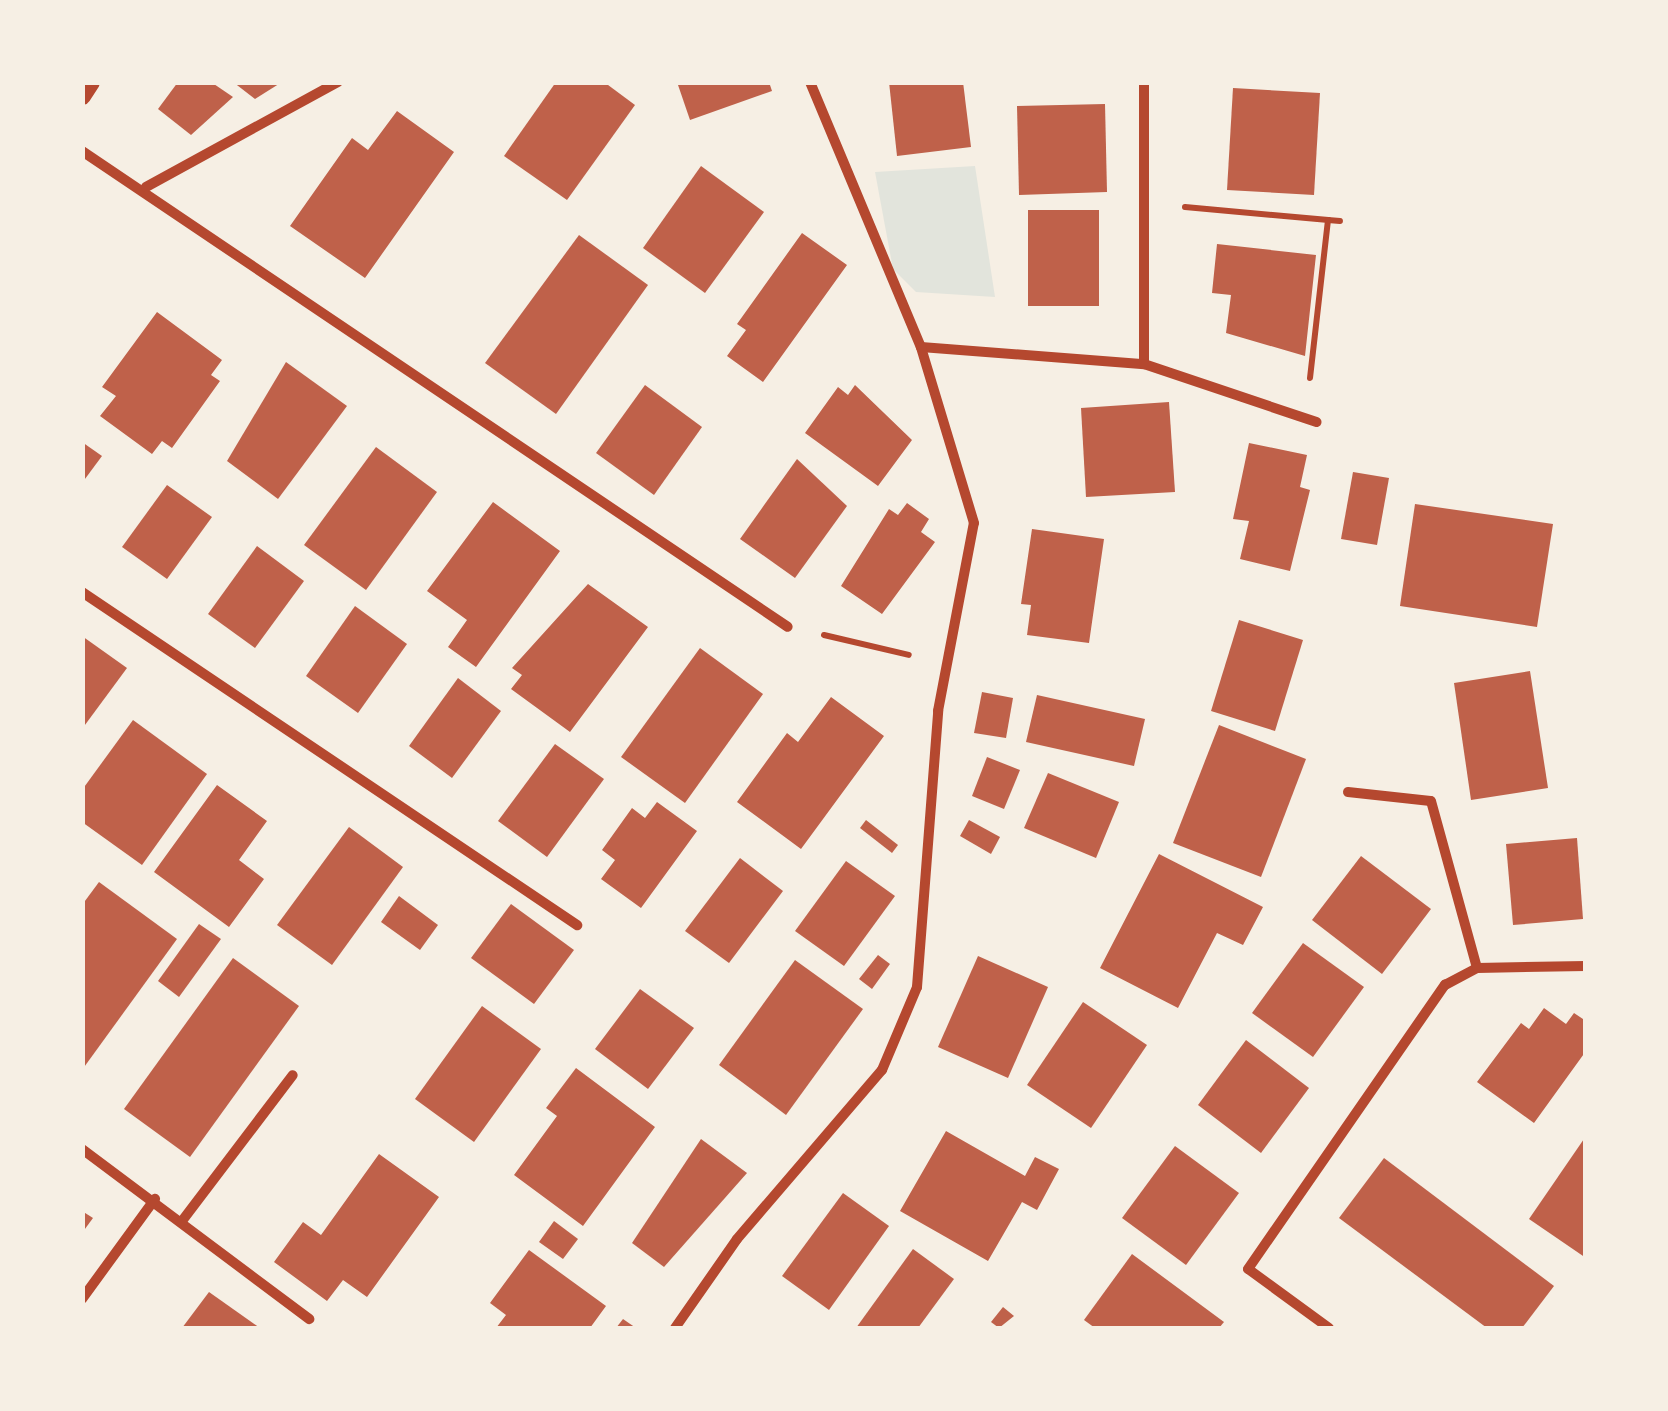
<!DOCTYPE html>
<html>
<head>
<meta charset="utf-8">
<style>
  body { margin:0 }
  #map { position:relative; width:1668px; height:1411px; overflow:hidden; background:#f6efe4; font-family:"Alegreya Sans",sans-serif }
  div>[style] { position:absolute }
  .green>* { inset:0; background:#e2e4dc }
  .building>* { inset:0; background:#bf614a }
  .path>* { height:6px; margin:-3px; padding:0 3px; transform-origin:3px; border-radius:3px; background:#b5482f }
  .minor>* { height:10px; margin:-5px; padding:0 5px; transform-origin:5px; border-radius:5px; background:#b5482f }
  .tertiary>* { height:18px; margin:-9px; padding:0 9px; transform-origin:9px; border-radius:9px; background:#b5482f }
  span { translate:-50% -50%; white-space:nowrap; text-align:center; line-height:1.15; -webkit-text-stroke:8px #f6efe4; paint-order:stroke }
  .frame { position:absolute; inset:0; border:85px solid #f6efe4; pointer-events:none }
</style>
</head>
<body>
<div id="map">
  <div class="green">
    <div style="clip-path:polygon(975px 166px,995px 297px,916px 292px,893px 269px,875px 172px)"></div>
  </div>
  <div class="building">
    <div style="clip-path:polygon(178px 82px,211px 82px,233px 97px,191px 135px,158px 109px)"></div>
    <div style="clip-path:polygon(233px 82px,282px 82px,255px 99px)"></div>
    <div style="clip-path:polygon(556px 82px,604px 82px,635px 105px,567px 200px,504px 156px)"></div>
    <div style="clip-path:polygon(677px 82px,769px 82px,772px 91px,690px 120px)"></div>
    <div style="clip-path:polygon(889px 82px,963px 82px,971px 147px,897px 156px)"></div>
    <div style="clip-path:polygon(1233px 88px,1320px 93px,1314px 195px,1227px 190px)"></div>
    <div style="clip-path:polygon(1105px 104px,1107px 192px,1019px 195px,1017px 106px)"></div>
    <div style="clip-path:polygon(397px 111px,454px 152px,365px 278px,290px 226px,352px 138px,368px 150px)"></div>
    <div style="clip-path:polygon(701px 166px,764px 212px,705px 293px,643px 248px)"></div>
    <div style="clip-path:polygon(1028px 210px,1099px 210px,1099px 306px,1028px 306px)"></div>
    <div style="clip-path:polygon(802px 233px,847px 265px,763px 382px,727px 356px,746px 330px,737px 324px)"></div>
    <div style="clip-path:polygon(579px 235px,648px 285px,556px 414px,485px 363px)"></div>
    <div style="clip-path:polygon(1217px 244px,1316px 255px,1305px 356px,1226px 333px,1231px 295px,1212px 293px)"></div>
    <div style="clip-path:polygon(157px 312px,222px 360px,211px 375px,220px 381px,172px 448px,162px 441px,152px 454px,100px 416px,116px 396px,102px 387px)"></div>
    <div style="clip-path:polygon(286px 362px,347px 406px,278px 499px,227px 461px)"></div>
    <div style="clip-path:polygon(645px 385px,702px 427px,654px 495px,596px 453px)"></div>
    <div style="clip-path:polygon(855px 385px,912px 440px,878px 486px,805px 433px,838px 387px,848px 395px)"></div>
    <div style="clip-path:polygon(1169px 402px,1175px 492px,1086px 497px,1081px 408px)"></div>
    <div style="clip-path:polygon(82px 442px,102px 456px,82px 483px)"></div>
    <div style="clip-path:polygon(1249px 443px,1307px 455px,1300px 487px,1310px 490px,1290px 571px,1240px 559px,1249px 521px,1233px 519px)"></div>
    <div style="clip-path:polygon(376px 447px,437px 492px,366px 590px,304px 545px)"></div>
    <div style="clip-path:polygon(797px 459px,847px 506px,795px 578px,740px 539px)"></div>
    <div style="clip-path:polygon(1353px 472px,1389px 478px,1377px 545px,1341px 539px)"></div>
    <div style="clip-path:polygon(167px 485px,212px 517px,167px 579px,122px 547px)"></div>
    <div style="clip-path:polygon(493px 502px,560px 551px,476px 667px,448px 647px,467px 620px,427px 591px)"></div>
    <div style="clip-path:polygon(907px 503px,929px 519px,921px 532px,935px 542px,882px 614px,841px 586px,889px 509px,898px 515px)"></div>
    <div style="clip-path:polygon(1415px 504px,1553px 524px,1537px 627px,1400px 606px)"></div>
    <div style="clip-path:polygon(1032px 529px,1104px 539px,1089px 643px,1027px 635px,1031px 605px,1021px 604px)"></div>
    <div style="clip-path:polygon(257px 546px,304px 581px,255px 648px,208px 614px)"></div>
    <div style="clip-path:polygon(588px 584px,648px 627px,570px 732px,511px 689px,522px 675px,512px 668px)"></div>
    <div style="clip-path:polygon(355px 606px,407px 644px,358px 713px,306px 676px)"></div>
    <div style="clip-path:polygon(1239px 620px,1303px 640px,1275px 731px,1211px 711px)"></div>
    <div style="clip-path:polygon(82px 636px,127px 668px,82px 729px)"></div>
    <div style="clip-path:polygon(700px 648px,763px 694px,685px 803px,621px 757px)"></div>
    <div style="clip-path:polygon(1530px 671px,1548px 788px,1471px 800px,1454px 683px)"></div>
    <div style="clip-path:polygon(458px 678px,501px 711px,452px 778px,409px 746px)"></div>
    <div style="clip-path:polygon(982px 692px,1013px 698px,1006px 738px,974px 733px)"></div>
    <div style="clip-path:polygon(1037px 695px,1145px 719px,1134px 766px,1026px 742px)"></div>
    <div style="clip-path:polygon(831px 697px,884px 736px,801px 849px,737px 802px,787px 733px,798px 742px)"></div>
    <div style="clip-path:polygon(133px 720px,207px 774px,142px 865px,82px 822px,82px 790px)"></div>
    <div style="clip-path:polygon(1219px 725px,1306px 759px,1261px 877px,1173px 843px)"></div>
    <div style="clip-path:polygon(555px 744px,604px 779px,547px 857px,498px 821px)"></div>
    <div style="clip-path:polygon(987px 757px,1020px 770px,1004px 809px,972px 796px)"></div>
    <div style="clip-path:polygon(1048px 773px,1119px 802px,1096px 858px,1024px 828px)"></div>
    <div style="clip-path:polygon(217px 785px,267px 821px,239px 860px,264px 879px,229px 927px,154px 872px)"></div>
    <div style="clip-path:polygon(657px 802px,697px 831px,641px 908px,601px 879px,615px 860px,602px 850px,632px 808px,645px 818px)"></div>
    <div style="clip-path:polygon(866px 820px,898px 845px,892px 853px,860px 828px)"></div>
    <div style="clip-path:polygon(969px 820px,1000px 837px,991px 854px,960px 836px)"></div>
    <div style="clip-path:polygon(349px 827px,403px 867px,332px 965px,277px 925px)"></div>
    <div style="clip-path:polygon(1577px 838px,1583px 919px,1513px 925px,1506px 844px)"></div>
    <div style="clip-path:polygon(1159px 854px,1263px 907px,1243px 945px,1217px 933px,1178px 1008px,1100px 968px)"></div>
    <div style="clip-path:polygon(1361px 856px,1431px 909px,1382px 974px,1312px 920px)"></div>
    <div style="clip-path:polygon(740px 858px,783px 891px,729px 963px,685px 931px)"></div>
    <div style="clip-path:polygon(846px 861px,895px 896px,844px 966px,795px 931px)"></div>
    <div style="clip-path:polygon(99px 882px,177px 939px,82px 1070px,82px 905px)"></div>
    <div style="clip-path:polygon(399px 896px,438px 925px,420px 950px,381px 922px)"></div>
    <div style="clip-path:polygon(511px 904px,574px 950px,534px 1004px,471px 958px)"></div>
    <div style="clip-path:polygon(199px 924px,221px 939px,179px 997px,158px 981px)"></div>
    <div style="clip-path:polygon(1303px 943px,1364px 987px,1313px 1057px,1252px 1013px)"></div>
    <div style="clip-path:polygon(878px 955px,890px 964px,872px 989px,859px 979px)"></div>
    <div style="clip-path:polygon(978px 956px,1048px 987px,1008px 1078px,938px 1047px)"></div>
    <div style="clip-path:polygon(233px 958px,299px 1006px,190px 1157px,124px 1109px)"></div>
    <div style="clip-path:polygon(795px 960px,863px 1009px,786px 1115px,719px 1065px)"></div>
    <div style="clip-path:polygon(640px 989px,694px 1028px,648px 1089px,595px 1049px)"></div>
    <div style="clip-path:polygon(1083px 1002px,1147px 1045px,1091px 1128px,1027px 1085px)"></div>
    <div style="clip-path:polygon(482px 1006px,541px 1049px,474px 1142px,415px 1099px)"></div>
    <div style="clip-path:polygon(1544px 1008px,1566px 1024px,1574px 1013px,1586px 1021px,1586px 1051px,1534px 1123px,1477px 1082px,1521px 1023px,1529px 1029px)"></div>
    <div style="clip-path:polygon(1246px 1040px,1309px 1088px,1261px 1153px,1198px 1105px)"></div>
    <div style="clip-path:polygon(576px 1068px,655px 1127px,583px 1226px,514px 1175px,557px 1116px,546px 1108px)"></div>
    <div style="clip-path:polygon(946px 1131px,1025px 1176px,1035px 1157px,1059px 1169px,1037px 1210px,1022px 1202px,988px 1261px,900px 1211px)"></div>
    <div style="clip-path:polygon(1586px 1136px,1586px 1258px,1529px 1219px)"></div>
    <div style="clip-path:polygon(701px 1139px,747px 1173px,664px 1267px,632px 1243px)"></div>
    <div style="clip-path:polygon(1175px 1146px,1239px 1193px,1186px 1265px,1122px 1218px)"></div>
    <div style="clip-path:polygon(379px 1154px,439px 1197px,367px 1297px,343px 1280px,327px 1301px,274px 1262px,303px 1222px,321px 1235px)"></div>
    <div style="clip-path:polygon(1384px 1158px,1554px 1286px,1522px 1328px,1487px 1328px,1339px 1218px)"></div>
    <div style="clip-path:polygon(843px 1193px,889px 1226px,829px 1310px,782px 1276px)"></div>
    <div style="clip-path:polygon(82px 1211px,93px 1218px,82px 1233px)"></div>
    <div style="clip-path:polygon(554px 1221px,578px 1239px,563px 1259px,539px 1242px)"></div>
    <div style="clip-path:polygon(913px 1249px,954px 1279px,918px 1328px,856px 1328px)"></div>
    <div style="clip-path:polygon(529px 1250px,606px 1306px,590px 1328px,496px 1328px,506px 1315px,490px 1303px)"></div>
    <div style="clip-path:polygon(1132px 1254px,1224px 1322px,1219px 1328px,1095px 1328px,1084px 1320px)"></div>
    <div style="clip-path:polygon(209px 1292px,260px 1328px,182px 1328px)"></div>
    <div style="clip-path:polygon(1003px 1307px,1014px 1316px,999px 1328px,991px 1322px)"></div>
    <div style="clip-path:polygon(623px 1319px,636px 1328px,616px 1328px)"></div>
  </div>
  <div class="path">
    <div style="left:1185px;top:207px;width:144px;rotate:5.2deg"></div>
    <div style="left:1328px;top:220px;width:159px;rotate:96.5deg"></div>
    <div style="left:1328px;top:220px;width:12px;rotate:5deg"></div>
    <div style="left:824px;top:635px;width:87px;rotate:13.2deg"></div>
  </div>
  <div class="minor">
    <div style="left:810px;top:82px;width:287px;rotate:67.3deg"></div>
    <div style="left:921px;top:347px;width:224px;rotate:4.4deg"></div>
    <div style="left:1144px;top:364px;width:282px;rotate:-90deg"></div>
    <div style="left:82px;top:151px;width:851px;rotate:33.99deg"></div>
    <div style="left:146px;top:187px;width:219px;rotate:-28.7deg"></div>
    <div style="left:1144px;top:364px;width:182px;rotate:18.6deg"></div>
    <div style="left:82px;top:592px;width:597px;rotate:33.93deg"></div>
    <div style="left:1348px;top:792px;width:83px;rotate:6.2deg"></div>
    <div style="left:1431px;top:801px;width:173px;rotate:74.6deg"></div>
    <div style="left:82px;top:1149px;width:284px;rotate:36.8deg"></div>
    <div style="left:182px;top:1221px;width:183px;rotate:-52.8deg"></div>
    <div style="left:82px;top:1299px;width:124px;rotate:-53.9deg"></div>
    <div style="left:675px;top:1328px;width:108px;rotate:-55.1deg"></div>
    <div style="left:737px;top:1239px;width:223px;rotate:-49.4deg"></div>
    <div style="left:882px;top:1070px;width:90px;rotate:-67.1deg"></div>
    <div style="left:917px;top:987px;width:277px;rotate:-85.6deg"></div>
    <div style="left:938px;top:711px;width:191px;rotate:-79.2deg"></div>
    <div style="left:974px;top:523px;width:184px;rotate:-106.8deg"></div>
    <div style="left:1329px;top:1328px;width:100px;rotate:-143.9deg"></div>
    <div style="left:1248px;top:1269px;width:346px;rotate:-55.3deg"></div>
    <div style="left:1445px;top:985px;width:36px;rotate:-28deg"></div>
    <div style="left:1477px;top:968px;width:109px;rotate:-1.1deg"></div>
  </div>
  <div class="tertiary">
    <div style="left:82px;top:96px;width:17px;rotate:-57deg"></div>
  </div>
  <div class="frame"></div>
</div>
</body>
</html>
